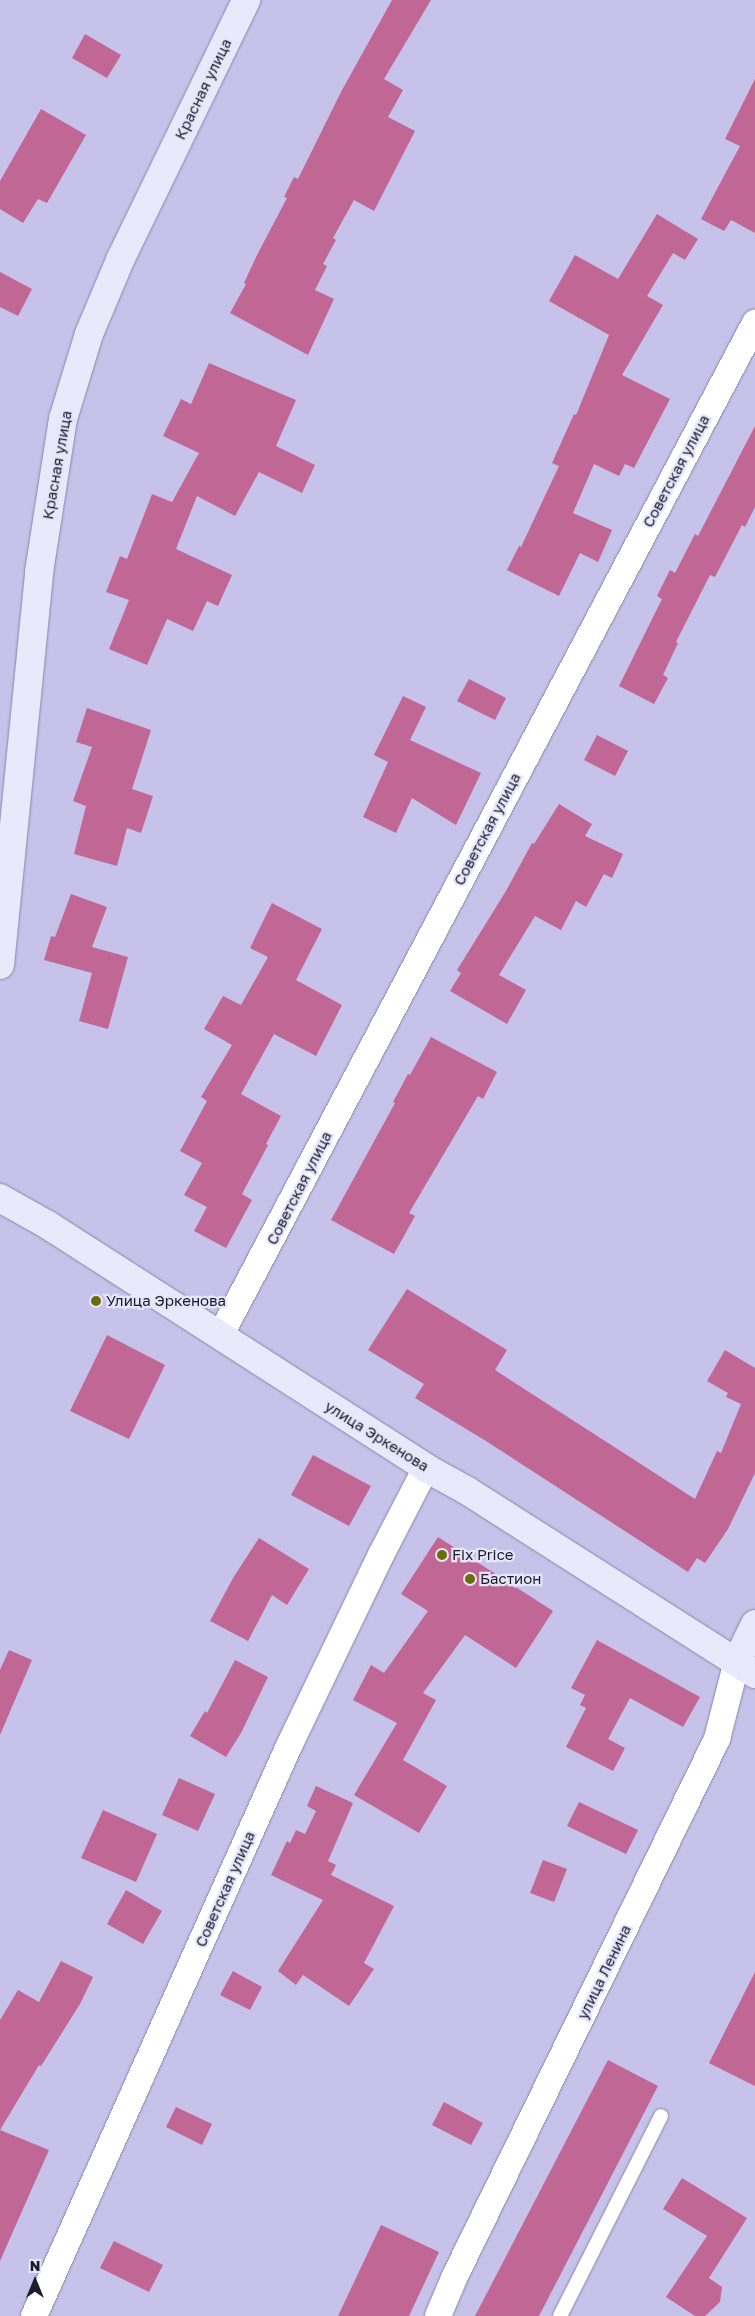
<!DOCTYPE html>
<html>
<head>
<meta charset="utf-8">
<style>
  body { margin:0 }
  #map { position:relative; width:755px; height:2316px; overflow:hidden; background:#c6c2e9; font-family:"Golos Text",sans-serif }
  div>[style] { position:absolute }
  .building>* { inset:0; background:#c16795 }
  .roads { filter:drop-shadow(0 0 1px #8b87ac) drop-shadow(0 0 1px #8b87ac) }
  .lane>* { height:14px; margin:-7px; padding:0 7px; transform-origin:7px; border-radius:7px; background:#fff }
  .street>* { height:26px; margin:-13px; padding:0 13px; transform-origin:13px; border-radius:13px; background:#fff }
  .secondary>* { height:28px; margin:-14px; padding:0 14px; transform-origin:14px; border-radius:14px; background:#eae8fb }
  .dots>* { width:14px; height:14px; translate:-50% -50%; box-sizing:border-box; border:2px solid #e7e5fa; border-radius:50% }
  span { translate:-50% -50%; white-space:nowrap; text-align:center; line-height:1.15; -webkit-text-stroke:4.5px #e7e5fa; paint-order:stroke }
  .street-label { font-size:15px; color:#1d1c2a }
  .poi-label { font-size:15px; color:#1d1c2a }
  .left { translate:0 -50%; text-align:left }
  .north { position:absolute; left:10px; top:2256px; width:50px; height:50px; -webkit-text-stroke:4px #e7e5fa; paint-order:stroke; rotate:0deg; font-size:14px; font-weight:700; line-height:20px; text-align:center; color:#1d1c2a }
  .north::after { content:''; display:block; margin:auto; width:18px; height:22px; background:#1d1c2a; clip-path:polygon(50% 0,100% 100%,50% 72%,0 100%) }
</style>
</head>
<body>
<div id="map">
  <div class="building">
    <div style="clip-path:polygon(392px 0,431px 0,384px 79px,403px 90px,388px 117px,415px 131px,374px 211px,354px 200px,333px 238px,336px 240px,323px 264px,327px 266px,315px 290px,334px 299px,308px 355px,230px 313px,246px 284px,244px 283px,256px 257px,287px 198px,284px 197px,294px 177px,298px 179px,341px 92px)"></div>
    <div style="clip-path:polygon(85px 34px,121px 55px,107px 78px,72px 58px)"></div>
    <div style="clip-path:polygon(755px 79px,755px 233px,731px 220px,724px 231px,701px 219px,740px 146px,725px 139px)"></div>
    <div style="clip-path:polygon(41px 109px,86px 135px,47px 203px,38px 199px,23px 223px,0 209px,0 181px)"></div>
    <div style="clip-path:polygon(657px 214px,698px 239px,685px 260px,673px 253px,647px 296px,663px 305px,622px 375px,670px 399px,634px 468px,625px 464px,619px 476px,594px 464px,573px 513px,612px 530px,598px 562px,580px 553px,559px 596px,507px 570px,519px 546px,521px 547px,559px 466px,552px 463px,574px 414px,576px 415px,609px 335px,549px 301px,575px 255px,618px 279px)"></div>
    <div style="clip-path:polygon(0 272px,32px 289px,18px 316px,0 307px)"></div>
    <div style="clip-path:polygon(209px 363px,296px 400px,276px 446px,315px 465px,302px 493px,259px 472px,235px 516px,197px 496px,176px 549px,232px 575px,218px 606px,207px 601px,193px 631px,167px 619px,147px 665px,109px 649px,129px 600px,106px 592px,120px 556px,127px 559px,152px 494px,172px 502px,199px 453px,163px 436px,181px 399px,191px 404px)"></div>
    <div style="clip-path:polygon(755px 426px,755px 507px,745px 527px,742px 525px,715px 577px,710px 575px,676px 642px,678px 643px,663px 675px,668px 678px,654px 704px,619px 686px,662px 599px,657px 596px,670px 570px,675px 573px,695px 534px,698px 536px)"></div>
    <div style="clip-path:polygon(469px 679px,506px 698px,495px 720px,457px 701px)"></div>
    <div style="clip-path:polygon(403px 696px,426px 707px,410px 740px,481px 773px,456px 825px,412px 798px,396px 833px,363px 817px,388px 762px,374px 755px)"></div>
    <div style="clip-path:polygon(87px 708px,151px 730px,132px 789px,153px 796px,141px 833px,127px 828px,117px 866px,74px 854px,86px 806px,73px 801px,92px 747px,76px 742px)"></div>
    <div style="clip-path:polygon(597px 735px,628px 751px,615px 776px,584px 760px)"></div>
    <div style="clip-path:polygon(559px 804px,592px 824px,585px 836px,623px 854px,612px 878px,604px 874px,586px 907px,576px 901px,561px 930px,535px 916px,499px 975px,526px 990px,507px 1024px,450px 991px,461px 973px,457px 970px,506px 891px,532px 843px,534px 844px)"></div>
    <div style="clip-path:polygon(71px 894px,107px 907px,92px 947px,128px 957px,108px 1029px,79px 1021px,92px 973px,44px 960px,51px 936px,55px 937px)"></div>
    <div style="clip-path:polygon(272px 903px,322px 929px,296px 980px,342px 1005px,316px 1056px,274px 1034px,241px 1094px,281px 1116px,266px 1144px,268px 1145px,242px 1194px,252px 1200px,226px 1248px,194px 1231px,207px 1207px,184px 1195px,202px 1163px,180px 1151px,207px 1101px,201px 1097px,232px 1045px,204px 1029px,223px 996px,241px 1005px,268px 957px,250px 948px)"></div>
    <div style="clip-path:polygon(431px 1037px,497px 1072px,483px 1099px,478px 1096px,409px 1213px,415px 1216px,394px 1254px,331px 1220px,395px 1103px,393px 1102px,408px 1074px,410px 1075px)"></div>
    <div style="clip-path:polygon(407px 1289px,507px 1350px,495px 1370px,695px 1499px,717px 1451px,721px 1453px,741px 1404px,726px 1397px,728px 1393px,707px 1381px,725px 1350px,755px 1368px,755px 1473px,728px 1529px,705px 1563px,697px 1558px,688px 1572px,486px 1441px,415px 1398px,424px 1384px,368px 1350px)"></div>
    <div style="clip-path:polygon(107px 1335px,165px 1365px,129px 1439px,70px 1411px)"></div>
    <div style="clip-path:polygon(313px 1455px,371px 1486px,349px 1526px,291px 1495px)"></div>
    <div style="clip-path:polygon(438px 1537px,553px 1611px,516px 1668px,465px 1635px,423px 1693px,436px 1700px,403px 1760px,447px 1786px,419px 1833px,354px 1795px,397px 1723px,353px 1700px,371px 1665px,384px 1673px,428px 1611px,401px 1594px)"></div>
    <div style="clip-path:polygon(259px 1538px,309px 1569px,287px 1605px,272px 1595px,248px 1641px,210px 1621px,233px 1578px)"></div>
    <div style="clip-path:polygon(597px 1640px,700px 1697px,683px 1727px,630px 1698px,608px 1739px,625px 1748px,613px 1771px,566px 1747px,586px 1708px,580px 1705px,585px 1695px,571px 1688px)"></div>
    <div style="clip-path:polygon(9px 1650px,32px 1660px,0 1735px,0 1670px)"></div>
    <div style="clip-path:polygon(235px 1660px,268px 1677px,241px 1733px,226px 1757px,190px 1736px,205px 1711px,207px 1713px)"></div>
    <div style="clip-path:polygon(179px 1778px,215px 1794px,198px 1831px,162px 1815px)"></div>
    <div style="clip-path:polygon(316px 1786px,353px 1803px,328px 1861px,336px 1865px,331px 1875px,394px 1906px,364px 1963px,374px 1969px,349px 2006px,303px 1975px,296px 1985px,278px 1971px,323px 1900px,271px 1875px,287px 1841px,290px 1843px,296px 1830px,305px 1834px,316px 1811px,307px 1806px)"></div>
    <div style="clip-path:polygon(579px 1802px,638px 1830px,626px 1854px,567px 1826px)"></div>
    <div style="clip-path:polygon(103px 1810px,157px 1834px,136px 1882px,81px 1858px)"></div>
    <div style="clip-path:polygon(543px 1860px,567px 1869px,554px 1902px,530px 1893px)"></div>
    <div style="clip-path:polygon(126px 1890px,162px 1911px,143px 1944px,107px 1924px)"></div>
    <div style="clip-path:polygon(61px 1961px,93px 1977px,80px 2004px,41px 2066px,39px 2065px,0 2130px,49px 2150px,0 2261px,0 2020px,18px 1990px,39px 2002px)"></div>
    <div style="clip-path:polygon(233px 1971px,262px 1987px,250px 2010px,220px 1995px)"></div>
    <div style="clip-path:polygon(755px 1972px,755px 2086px,709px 2063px)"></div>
    <div style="clip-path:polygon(608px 2060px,658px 2086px,539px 2316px,475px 2316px)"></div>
    <div style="clip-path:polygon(444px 2102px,483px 2123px,471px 2145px,432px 2125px)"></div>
    <div style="clip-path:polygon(176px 2107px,212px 2124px,202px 2145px,166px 2127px)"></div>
    <div style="clip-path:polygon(682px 2178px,747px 2218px,709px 2278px,722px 2287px,720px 2302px,705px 2316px,695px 2316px,666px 2297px,707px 2236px,663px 2209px)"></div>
    <div style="clip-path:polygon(381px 2225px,439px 2252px,409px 2316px,338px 2316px)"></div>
    <div style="clip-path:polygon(114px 2241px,163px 2265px,149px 2292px,100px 2268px)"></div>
  </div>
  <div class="roads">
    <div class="lane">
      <div style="left:560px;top:2316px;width:224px;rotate:-63.2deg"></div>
    </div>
    <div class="street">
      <div style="left:220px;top:1336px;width:1146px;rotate:-62.16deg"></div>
      <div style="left:34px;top:2316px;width:624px;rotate:-65.9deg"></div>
      <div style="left:289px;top:1746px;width:212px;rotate:-64.3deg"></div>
      <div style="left:381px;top:1555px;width:98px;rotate:-62.7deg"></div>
      <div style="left:438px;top:2316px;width:43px;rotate:-67deg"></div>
      <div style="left:455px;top:2276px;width:598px;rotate:-63.99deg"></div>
      <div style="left:717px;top:1739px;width:81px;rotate:-75.6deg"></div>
    </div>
    <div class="secondary">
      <div style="left:0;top:965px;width:395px;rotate:-84.3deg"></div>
      <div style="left:39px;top:572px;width:155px;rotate:-81.1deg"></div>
      <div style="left:63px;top:419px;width:89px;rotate:-73deg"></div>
      <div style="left:89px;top:334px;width:82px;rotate:-67.2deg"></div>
      <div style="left:121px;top:258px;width:287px;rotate:-64.1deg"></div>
      <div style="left:0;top:1198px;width:55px;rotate:29.4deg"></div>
      <div style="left:48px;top:1225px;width:449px;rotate:32.7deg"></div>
      <div style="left:426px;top:1468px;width:46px;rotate:28.8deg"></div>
      <div style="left:466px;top:1490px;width:343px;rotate:32.5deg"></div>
      <div style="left:737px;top:1661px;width:41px;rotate:-64.1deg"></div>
    </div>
  </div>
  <div class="dots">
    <div style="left:96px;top:1301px;background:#6c6c0c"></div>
    <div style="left:442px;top:1555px;background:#6c6c0c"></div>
    <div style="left:470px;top:1579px;background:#6c6c0c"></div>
  </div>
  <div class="street-label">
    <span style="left:203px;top:89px;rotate:-64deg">Красная улица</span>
    <span style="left:57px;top:465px;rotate:-80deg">Красная улица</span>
    <span style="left:676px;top:471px;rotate:-62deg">Советская улица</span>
    <span style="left:487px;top:829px;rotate:-62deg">Советская улица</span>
    <span style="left:299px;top:1188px;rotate:-63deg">Советская улица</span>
    <span style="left:377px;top:1436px;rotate:32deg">улица Эркенова</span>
    <span style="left:225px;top:1889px;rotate:-66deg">Советская улица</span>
    <span style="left:604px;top:1972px;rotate:-64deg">улица Ленина</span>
  </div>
  <div class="poi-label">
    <span class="left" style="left:106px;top:1301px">Улица Эркенова</span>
    <span class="left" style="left:452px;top:1555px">Fix Price</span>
    <span class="left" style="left:480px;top:1579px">Бастион</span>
  </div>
  <div class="north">N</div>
</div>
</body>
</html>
